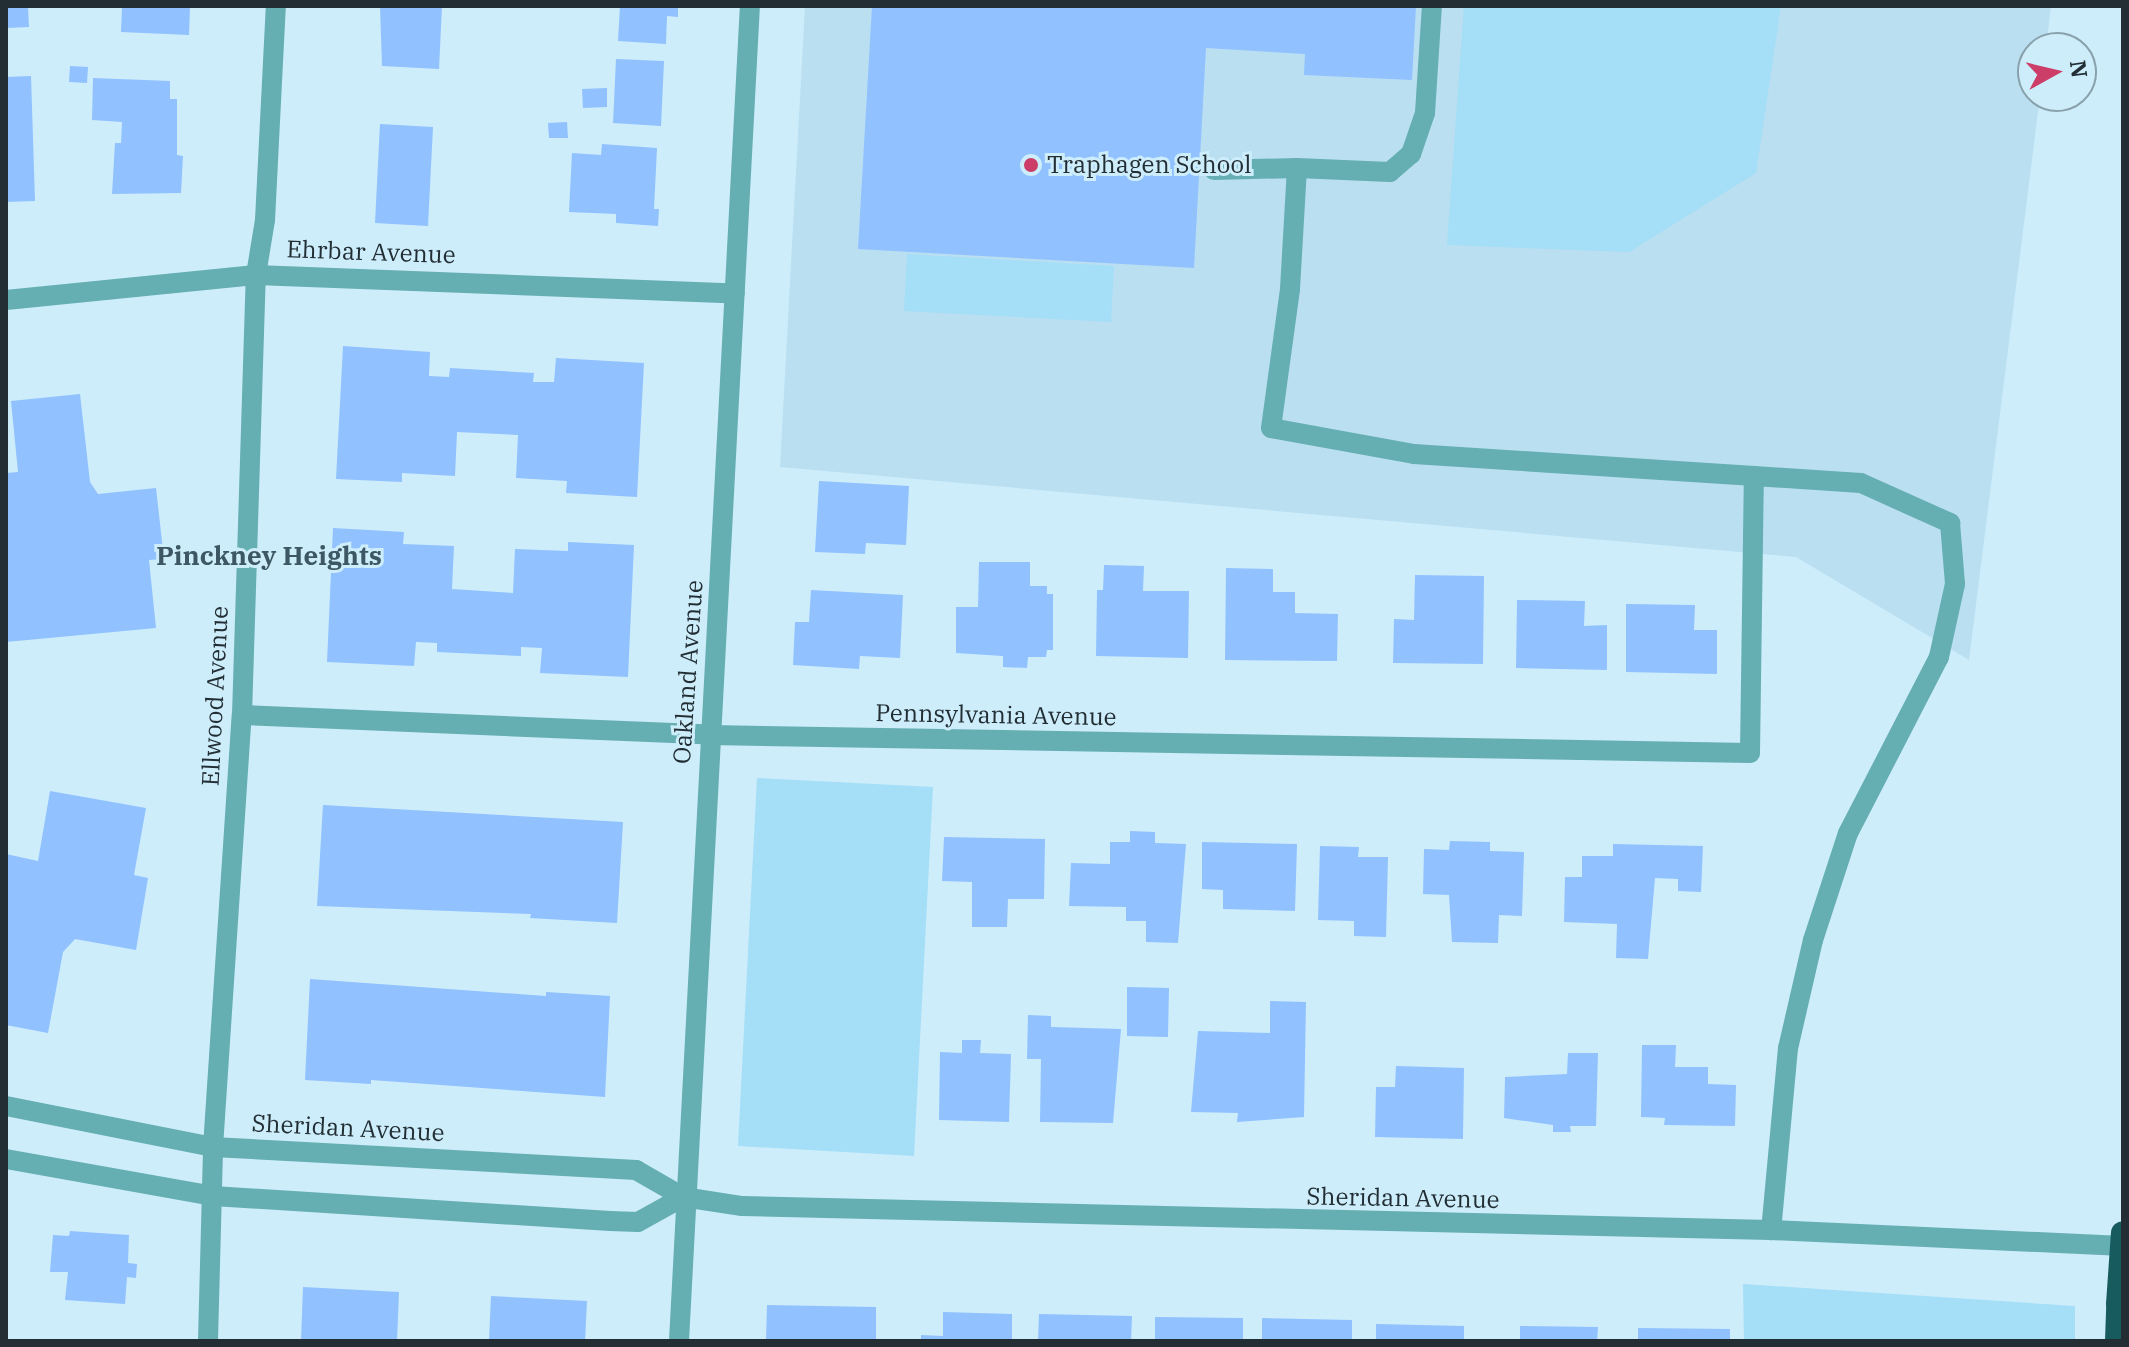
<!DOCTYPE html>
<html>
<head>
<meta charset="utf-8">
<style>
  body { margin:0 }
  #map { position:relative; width:2129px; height:1347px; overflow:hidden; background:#cdedfb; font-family:"IBM Plex Serif",serif }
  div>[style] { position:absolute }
  .built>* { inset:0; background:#b9dff1 }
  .green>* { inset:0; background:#a5def7 }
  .building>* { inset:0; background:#91c1ff }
  .minor>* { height:20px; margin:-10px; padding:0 10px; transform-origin:10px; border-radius:10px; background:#65aeb1 }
  .highway>* { height:24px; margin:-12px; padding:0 12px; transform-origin:12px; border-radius:12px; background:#175b5e }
  .highway-bridge>* { height:24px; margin:-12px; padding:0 12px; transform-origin:12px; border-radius:12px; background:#175b5e }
  .dots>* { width:22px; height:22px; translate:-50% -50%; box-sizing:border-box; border:4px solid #cdedfb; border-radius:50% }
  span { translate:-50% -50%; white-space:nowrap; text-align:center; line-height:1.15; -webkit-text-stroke:6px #cdedfb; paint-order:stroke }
  .poi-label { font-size:24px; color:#222e34 }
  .left { translate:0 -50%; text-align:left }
  .street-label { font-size:24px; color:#222e34 }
  .neighbourhood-label { font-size:26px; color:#3d5864; font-weight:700 }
  .frame { position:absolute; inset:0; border:8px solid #222e34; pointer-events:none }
  .north { position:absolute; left:2017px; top:32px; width:80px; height:80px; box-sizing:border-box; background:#cdedfb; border:2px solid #89a1ab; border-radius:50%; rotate:82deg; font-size:22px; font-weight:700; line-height:32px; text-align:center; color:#222e34 }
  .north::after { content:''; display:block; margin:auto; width:28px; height:36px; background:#cc3d67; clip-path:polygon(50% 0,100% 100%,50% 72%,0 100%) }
</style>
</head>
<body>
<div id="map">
  <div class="built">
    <div style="clip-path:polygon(805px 6px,2051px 6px,2046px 48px,2033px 48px,2033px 96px,2040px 96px,1969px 660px,1796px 557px,780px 467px)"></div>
  </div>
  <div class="green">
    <div style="clip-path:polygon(1464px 6px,1781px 6px,1756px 173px,1629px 252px,1447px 245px)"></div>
    <div style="clip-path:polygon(907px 254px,1114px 266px,1111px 322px,904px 311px)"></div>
    <div style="clip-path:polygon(757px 778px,933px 787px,914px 1156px,738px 1146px)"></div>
    <div style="clip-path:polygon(1743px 1284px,2075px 1306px,2075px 1341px,1744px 1341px)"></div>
  </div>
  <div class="building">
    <div style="clip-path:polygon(6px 6px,28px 6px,29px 27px,6px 28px)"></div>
    <div style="clip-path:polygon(122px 6px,190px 6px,189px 35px,121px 32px)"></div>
    <div style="clip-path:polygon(380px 6px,442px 6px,439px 69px,382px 66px)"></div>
    <div style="clip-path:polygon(620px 6px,678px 6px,678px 17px,667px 16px,666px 44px,618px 41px)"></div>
    <div style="clip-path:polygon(872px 6px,1416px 6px,1412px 80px,1304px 75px,1305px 54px,1206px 48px,1194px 268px,858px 249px)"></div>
    <div style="clip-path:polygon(616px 59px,664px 61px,661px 126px,613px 123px)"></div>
    <div style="clip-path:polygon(70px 66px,88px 67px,87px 83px,69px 82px)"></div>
    <div style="clip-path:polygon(31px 76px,35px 201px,6px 202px,6px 77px)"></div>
    <div style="clip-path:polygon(93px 78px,170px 81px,170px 99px,177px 99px,177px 155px,183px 156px,181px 193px,112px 194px,115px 143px,121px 143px,122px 122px,92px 120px)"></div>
    <div style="clip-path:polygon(607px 88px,607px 107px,583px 108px,582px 89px)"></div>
    <div style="clip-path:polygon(567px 122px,568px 138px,549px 138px,548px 123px)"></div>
    <div style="clip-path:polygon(380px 124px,433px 127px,428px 226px,375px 223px)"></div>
    <div style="clip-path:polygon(602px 144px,657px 148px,654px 209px,659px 209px,658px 226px,616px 223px,616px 214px,569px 212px,572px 153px,601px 155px)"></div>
    <div style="clip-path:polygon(343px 346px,430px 352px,429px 376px,449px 377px,450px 368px,534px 373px,533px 382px,554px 382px,556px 358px,644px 363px,637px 497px,566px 493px,567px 481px,516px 478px,518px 435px,457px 432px,455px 476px,402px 473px,402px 482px,336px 479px)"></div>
    <div style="clip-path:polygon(80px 394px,90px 482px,98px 494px,156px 488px,164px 559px,149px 560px,156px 628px,6px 642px,6px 473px,18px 472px,11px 401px)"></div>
    <div style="clip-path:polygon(819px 481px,909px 486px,906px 545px,866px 543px,865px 554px,815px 552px)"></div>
    <div style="clip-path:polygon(333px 528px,404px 532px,403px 544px,454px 546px,452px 589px,513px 593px,515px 549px,568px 551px,568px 542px,634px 545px,628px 677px,540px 673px,542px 648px,521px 647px,521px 656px,437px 652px,437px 643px,416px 642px,414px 666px,327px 662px)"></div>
    <div style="clip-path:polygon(979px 562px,1030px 562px,1030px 586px,1047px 586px,1047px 594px,1053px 594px,1053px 650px,1047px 650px,1046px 657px,1028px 657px,1027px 668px,1003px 667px,1003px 656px,956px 653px,956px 607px,978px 607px)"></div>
    <div style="clip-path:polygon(1104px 565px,1144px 566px,1143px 591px,1189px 591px,1188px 658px,1096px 656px,1097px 590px,1103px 590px)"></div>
    <div style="clip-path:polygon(1226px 568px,1273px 569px,1273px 592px,1295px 592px,1295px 613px,1338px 614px,1337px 661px,1225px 660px)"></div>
    <div style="clip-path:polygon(1415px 575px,1484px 576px,1483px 664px,1393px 663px,1394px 619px,1414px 620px)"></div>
    <div style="clip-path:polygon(811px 590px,903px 595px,900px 658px,860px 656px,859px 669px,793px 665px,795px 622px,809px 622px)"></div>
    <div style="clip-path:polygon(1517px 600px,1585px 601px,1584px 626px,1607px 625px,1607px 670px,1516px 668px)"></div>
    <div style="clip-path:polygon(1626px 604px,1695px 605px,1694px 630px,1717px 630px,1717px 674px,1626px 672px)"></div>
    <div style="clip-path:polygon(50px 791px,146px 808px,134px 875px,148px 878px,136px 950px,75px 939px,63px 952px,48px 1033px,6px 1025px,6px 854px,38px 861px)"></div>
    <div style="clip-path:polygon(323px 805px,623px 822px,617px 923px,530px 918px,531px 914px,317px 906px)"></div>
    <div style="clip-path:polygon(1130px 831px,1155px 832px,1155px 843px,1186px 844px,1178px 943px,1146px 942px,1146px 921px,1126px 921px,1126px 907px,1069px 906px,1071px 863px,1110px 864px,1110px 842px,1130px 842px)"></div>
    <div style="clip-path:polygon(944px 837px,1045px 839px,1044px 899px,1008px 899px,1007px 927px,972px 927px,972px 882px,942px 881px)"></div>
    <div style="clip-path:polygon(1450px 841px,1490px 842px,1490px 851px,1524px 852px,1522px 916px,1499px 915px,1498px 943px,1452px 942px,1449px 895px,1423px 894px,1424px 849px,1449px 850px)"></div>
    <div style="clip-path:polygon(1202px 842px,1297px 844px,1295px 911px,1223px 909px,1223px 890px,1202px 889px)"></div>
    <div style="clip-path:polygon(1613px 844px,1703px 846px,1701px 892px,1678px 891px,1678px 879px,1655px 878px,1648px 959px,1616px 958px,1617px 924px,1564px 922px,1565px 877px,1582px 877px,1582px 856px,1613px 856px)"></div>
    <div style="clip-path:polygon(1320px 846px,1359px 847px,1358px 857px,1388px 857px,1386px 937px,1354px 936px,1354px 921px,1318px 920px)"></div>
    <div style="clip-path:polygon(310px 979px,546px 996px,546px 992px,610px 996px,605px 1097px,371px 1080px,371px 1084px,305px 1080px)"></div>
    <div style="clip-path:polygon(1127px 987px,1169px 988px,1168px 1037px,1127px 1036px)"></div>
    <div style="clip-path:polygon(1270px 1001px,1306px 1002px,1304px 1117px,1237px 1122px,1238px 1113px,1191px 1112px,1198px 1031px,1270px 1033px)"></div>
    <div style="clip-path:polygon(1028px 1015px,1051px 1016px,1051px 1027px,1121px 1029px,1113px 1123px,1040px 1122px,1041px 1059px,1027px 1059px)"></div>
    <div style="clip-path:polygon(962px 1040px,981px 1040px,980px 1053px,1011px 1054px,1009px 1122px,939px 1120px,940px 1052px,962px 1053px)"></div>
    <div style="clip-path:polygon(1642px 1045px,1676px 1045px,1675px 1067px,1708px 1067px,1708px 1084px,1736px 1085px,1735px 1126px,1664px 1125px,1665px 1118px,1641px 1117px)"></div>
    <div style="clip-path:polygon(1568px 1053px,1598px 1053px,1596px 1126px,1570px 1126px,1571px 1132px,1553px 1132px,1553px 1125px,1504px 1118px,1505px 1077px,1567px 1074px)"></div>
    <div style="clip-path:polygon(1396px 1066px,1464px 1068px,1463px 1139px,1375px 1137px,1376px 1087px,1395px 1087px)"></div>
    <div style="clip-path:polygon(70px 1231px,129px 1235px,128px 1263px,137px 1264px,136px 1278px,127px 1277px,125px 1304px,65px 1300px,68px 1272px,50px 1272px,53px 1235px,69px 1236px)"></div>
    <div style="clip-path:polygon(303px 1287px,399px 1292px,397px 1341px,301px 1341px)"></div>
    <div style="clip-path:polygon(491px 1296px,587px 1301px,585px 1341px,489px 1341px)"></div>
    <div style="clip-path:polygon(767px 1305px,876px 1307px,876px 1341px,766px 1341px)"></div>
    <div style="clip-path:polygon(943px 1312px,1012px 1314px,1012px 1341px,921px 1341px,921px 1335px,943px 1336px)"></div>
    <div style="clip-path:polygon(1039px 1314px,1132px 1316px,1131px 1341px,1038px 1341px)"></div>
    <div style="clip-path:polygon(1155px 1317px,1243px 1318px,1243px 1341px,1155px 1341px)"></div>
    <div style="clip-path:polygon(1262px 1318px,1352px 1320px,1352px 1341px,1262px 1341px)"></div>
    <div style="clip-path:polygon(1376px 1324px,1464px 1326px,1464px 1341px,1376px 1341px)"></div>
    <div style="clip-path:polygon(1520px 1326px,1598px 1327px,1597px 1341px,1520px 1341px)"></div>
    <div style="clip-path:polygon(1638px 1328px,1730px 1329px,1730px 1341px,1638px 1341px)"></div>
  </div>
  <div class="minor">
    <div style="left:1214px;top:170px;width:83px;rotate:-1.4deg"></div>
    <div style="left:6px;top:300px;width:251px;rotate:-5.7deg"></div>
    <div style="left:256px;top:275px;width:479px;rotate:2.2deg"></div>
    <div style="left:1754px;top:476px;width:107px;rotate:3.7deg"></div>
    <div style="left:1861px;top:483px;width:98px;rotate:24.2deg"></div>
    <div style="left:1950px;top:523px;width:61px;rotate:85.3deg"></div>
    <div style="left:1955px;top:584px;width:75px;rotate:102.4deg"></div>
    <div style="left:1939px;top:657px;width:198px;rotate:117.3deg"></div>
    <div style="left:1848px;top:833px;width:113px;rotate:108.1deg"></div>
    <div style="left:1813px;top:940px;width:111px;rotate:103deg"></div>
    <div style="left:1788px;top:1048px;width:183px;rotate:95.3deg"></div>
    <div style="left:242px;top:715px;width:468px;rotate:2.4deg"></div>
    <div style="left:710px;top:735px;width:1040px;rotate:0.99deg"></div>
    <div style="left:1750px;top:753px;width:277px;rotate:-89.2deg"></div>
    <div style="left:1754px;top:476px;width:341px;rotate:-176.3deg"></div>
    <div style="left:1414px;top:454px;width:145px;rotate:-169.7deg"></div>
    <div style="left:1271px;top:428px;width:140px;rotate:-82.2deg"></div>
    <div style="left:1290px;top:289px;width:121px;rotate:-86.7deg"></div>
    <div style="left:1297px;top:168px;width:93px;rotate:2.5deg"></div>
    <div style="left:1390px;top:172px;width:28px;rotate:-41deg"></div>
    <div style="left:1411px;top:154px;width:43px;rotate:-71.1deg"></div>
    <div style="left:1425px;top:113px;width:107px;rotate:-86.3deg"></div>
    <div style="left:6px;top:1106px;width:211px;rotate:11.2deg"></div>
    <div style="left:213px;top:1147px;width:424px;rotate:3.1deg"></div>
    <div style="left:636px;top:1170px;width:54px;rotate:29.9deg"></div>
    <div style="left:683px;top:1197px;width:60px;rotate:8.7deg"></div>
    <div style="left:742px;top:1206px;width:1029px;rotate:1.34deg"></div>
    <div style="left:1771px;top:1230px;width:352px;rotate:2.6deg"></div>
    <div style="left:6px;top:1159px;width:210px;rotate:10.1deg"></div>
    <div style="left:213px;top:1196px;width:398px;rotate:3.6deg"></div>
    <div style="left:610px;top:1221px;width:28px;rotate:2deg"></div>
    <div style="left:638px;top:1222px;width:51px;rotate:-29.1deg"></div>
    <div style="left:208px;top:1341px;width:194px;rotate:-88.5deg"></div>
    <div style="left:213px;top:1147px;width:433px;rotate:-86.2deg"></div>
    <div style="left:242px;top:715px;width:440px;rotate:-88.2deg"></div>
    <div style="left:256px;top:275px;width:56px;rotate:-80.7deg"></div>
    <div style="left:265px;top:220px;width:214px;rotate:-87.1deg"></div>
    <div style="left:679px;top:1341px;width:1337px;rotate:-86.96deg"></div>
  </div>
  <div class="highway">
    <div style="left:2117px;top:1341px;width:37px;rotate:-88deg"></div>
  </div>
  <div class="highway-bridge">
    <div style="left:2118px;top:1304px;width:71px;rotate:-86deg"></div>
  </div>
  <div class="dots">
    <div style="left:1031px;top:165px;background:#cc3d67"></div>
  </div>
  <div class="poi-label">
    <span class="left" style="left:1047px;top:165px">Traphagen School</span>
  </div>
  <div class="street-label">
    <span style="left:371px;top:252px;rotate:2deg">Ehrbar Avenue</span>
    <span style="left:688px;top:672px;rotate:-86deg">Oakland Avenue</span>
    <span style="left:215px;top:696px;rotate:-87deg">Ellwood Avenue</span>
    <span style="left:996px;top:715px;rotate:1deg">Pennsylvania Avenue</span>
    <span style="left:348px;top:1128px;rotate:3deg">Sheridan Avenue</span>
    <span style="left:1403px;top:1198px;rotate:1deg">Sheridan Avenue</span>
  </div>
  <div class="neighbourhood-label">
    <span style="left:269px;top:556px">Pinckney Heights</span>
  </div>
  <div class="frame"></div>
  <div class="north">N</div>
</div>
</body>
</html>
